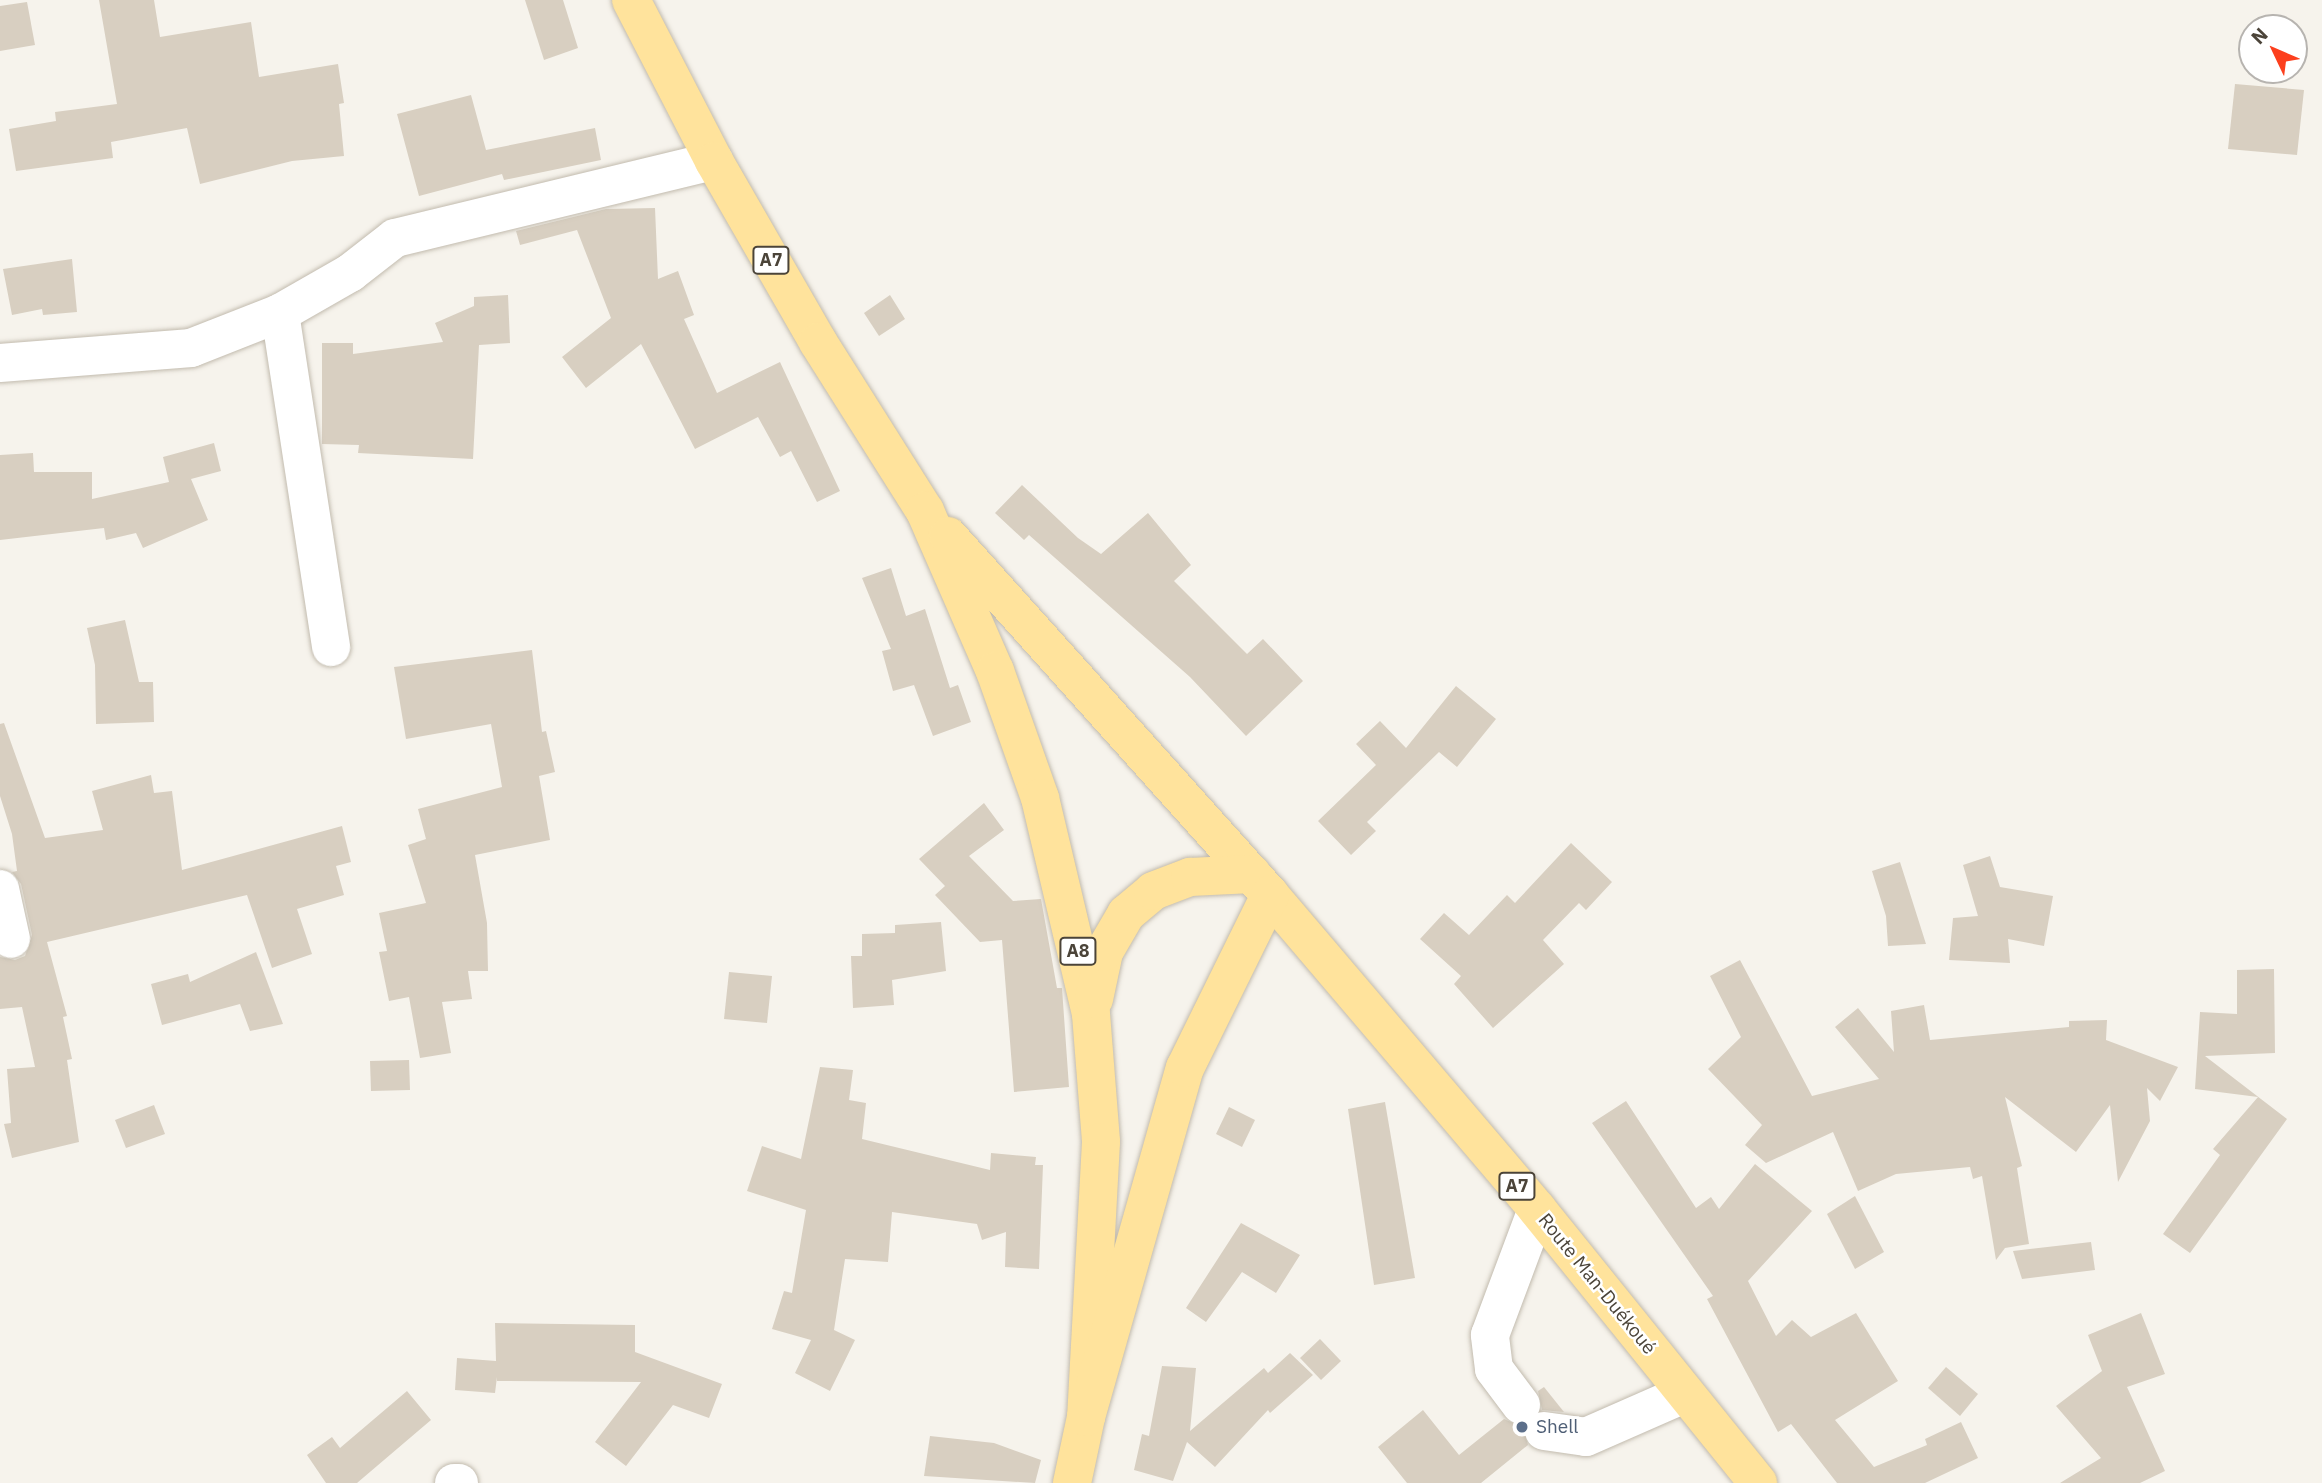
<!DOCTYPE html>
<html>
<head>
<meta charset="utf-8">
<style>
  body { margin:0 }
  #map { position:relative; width:2322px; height:1483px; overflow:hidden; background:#f6f3ec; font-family:"IBM Plex Sans",sans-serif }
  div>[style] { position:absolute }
  .building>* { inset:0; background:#d8cfc1 }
  .roads { filter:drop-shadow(0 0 2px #c2bbae) drop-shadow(0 0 2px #c2bbae) }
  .minor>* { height:38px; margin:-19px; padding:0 19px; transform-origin:19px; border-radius:19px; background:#fff }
  .major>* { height:38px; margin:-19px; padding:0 19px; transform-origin:19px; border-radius:19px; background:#ffe39c }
  .dots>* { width:19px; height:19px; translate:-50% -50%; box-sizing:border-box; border:4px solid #fff; border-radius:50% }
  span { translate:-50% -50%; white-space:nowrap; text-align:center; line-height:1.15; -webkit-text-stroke:5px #fff; paint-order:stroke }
  .shield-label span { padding:2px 5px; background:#fff; border:2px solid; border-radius:5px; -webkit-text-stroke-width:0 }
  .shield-label { font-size:18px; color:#4b4439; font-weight:700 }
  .street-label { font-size:19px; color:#4b4439 }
  .service-label { font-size:19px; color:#4e5e75 }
  .left { translate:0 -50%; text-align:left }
  .north { position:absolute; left:2238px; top:14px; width:70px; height:70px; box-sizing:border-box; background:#fff; border:2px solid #b7b4b0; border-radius:50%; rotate:314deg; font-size:19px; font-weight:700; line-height:28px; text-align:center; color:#4b4439 }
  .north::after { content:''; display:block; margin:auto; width:24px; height:32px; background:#fc3f1d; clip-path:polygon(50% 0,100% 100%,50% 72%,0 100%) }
</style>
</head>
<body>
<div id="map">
  <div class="building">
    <div style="clip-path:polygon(99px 0,154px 0,160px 37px,251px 22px,259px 77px,338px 64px,344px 103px,339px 104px,344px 156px,292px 161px,200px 184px,187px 128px,111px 142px,113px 158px,16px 171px,9px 129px,56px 121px,55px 112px,117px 104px)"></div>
    <div style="clip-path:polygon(525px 0,563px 0,578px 48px,544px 60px)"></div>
    <div style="clip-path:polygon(27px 2px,35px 45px,0 51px,0 6px)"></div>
    <div style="clip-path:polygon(2235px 84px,2304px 90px,2297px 155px,2228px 149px)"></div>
    <div style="clip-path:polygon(471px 95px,486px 150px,595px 128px,601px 160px,504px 180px,502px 174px,419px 196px,397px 114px)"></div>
    <div style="clip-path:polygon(655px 208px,658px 279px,678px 271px,694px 315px,684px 319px,717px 393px,780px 362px,840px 491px,817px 502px,791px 451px,780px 457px,758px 417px,695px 449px,641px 344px,586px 388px,562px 357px,611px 318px,577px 230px,520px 245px,516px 231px,606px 209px)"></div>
    <div style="clip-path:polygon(72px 259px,77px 312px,43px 315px,42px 309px,12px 315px,3px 269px)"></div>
    <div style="clip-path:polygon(508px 295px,510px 343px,479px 345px,473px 459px,358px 453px,359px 445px,322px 444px,322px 343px,353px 343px,353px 354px,443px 342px,435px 323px,474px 306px,474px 297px)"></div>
    <div style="clip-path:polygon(890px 295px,905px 319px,879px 336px,864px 313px)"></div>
    <div style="clip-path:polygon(214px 443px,221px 471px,191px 479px,208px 520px,143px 548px,136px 533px,106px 540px,104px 528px,0 540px,0 455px,33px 453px,34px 472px,92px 472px,92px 499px,169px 482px,163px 457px)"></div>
    <div style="clip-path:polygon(1022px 485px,1078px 538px,1101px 554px,1148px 513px,1191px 565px,1174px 581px,1247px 654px,1263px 639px,1303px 681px,1246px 736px,1190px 677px,1029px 535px,1024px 540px,995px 513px)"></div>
    <div style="clip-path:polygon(891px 568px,906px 616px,925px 609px,950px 688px,958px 685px,971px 722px,933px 736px,914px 685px,893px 691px,882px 651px,891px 649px,862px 578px)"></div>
    <div style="clip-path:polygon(125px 620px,139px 682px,153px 682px,154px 722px,96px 724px,95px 665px,87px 628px)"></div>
    <div style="clip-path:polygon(532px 650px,542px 732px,546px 731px,555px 772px,539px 776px,550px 840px,475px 855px,487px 923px,488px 971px,468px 971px,472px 999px,442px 1002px,451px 1053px,420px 1058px,409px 997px,389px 1001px,379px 952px,387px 951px,379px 913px,426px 903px,408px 845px,426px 839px,418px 809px,502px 787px,491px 724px,406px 739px,394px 667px)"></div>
    <div style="clip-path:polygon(1456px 686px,1496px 719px,1457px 767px,1439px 752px,1367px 822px,1376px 831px,1351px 855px,1318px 821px,1376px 765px,1356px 744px,1380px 721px,1406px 748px)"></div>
    <div style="clip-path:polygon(4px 723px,45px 838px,103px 830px,92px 791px,151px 775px,154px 793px,172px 791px,182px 870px,342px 826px,351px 862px,336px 866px,344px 895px,297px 909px,312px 954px,272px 968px,247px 895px,47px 942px,67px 1016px,63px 1017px,72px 1059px,67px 1060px,79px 1142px,12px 1158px,4px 1124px,11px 1123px,7px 1069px,35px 1067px,22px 1007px,0 1009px,0 957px,15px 960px,25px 956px,32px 935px,21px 884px,12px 872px,17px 871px,12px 834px,0 796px,0 724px)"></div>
    <div style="clip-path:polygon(984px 803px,1004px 830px,969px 856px,1013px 901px,1041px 899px,1057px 988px,1062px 988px,1069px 1087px,1014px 1092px,1002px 940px,980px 942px,935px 895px,945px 886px,919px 859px)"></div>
    <div style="clip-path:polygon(1571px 843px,1612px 882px,1586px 910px,1579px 903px,1543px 940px,1564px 964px,1493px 1028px,1454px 984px,1461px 976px,1420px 939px,1444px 913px,1469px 935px,1507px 895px,1515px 903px)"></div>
    <div style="clip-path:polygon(1990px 856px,2000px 887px,2053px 896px,2044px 946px,2008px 939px,2010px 963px,1949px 960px,1953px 918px,1978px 916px,1963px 865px)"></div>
    <div style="clip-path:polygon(1900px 862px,1926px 944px,1888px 946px,1886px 916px,1872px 871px)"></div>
    <div style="clip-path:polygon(941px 922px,946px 971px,892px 980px,894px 1005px,853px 1008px,851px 956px,862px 956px,862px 934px,895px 933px,895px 925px)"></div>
    <div style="clip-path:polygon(256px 952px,283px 1024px,250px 1031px,240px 1004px,162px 1025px,151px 984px,188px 974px,190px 982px)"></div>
    <div style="clip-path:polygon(1740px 960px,1812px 1096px,1879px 1079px,1835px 1027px,1858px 1008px,1894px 1052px,1891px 1011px,1924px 1005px,1930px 1040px,2069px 1027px,2069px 1021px,2107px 1020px,2106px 1040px,2178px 1067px,2160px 1101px,2147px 1088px,2150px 1121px,2118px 1182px,2110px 1105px,2076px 1152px,2005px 1097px,2022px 1166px,2017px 1168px,2029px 1244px,2005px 1248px,1996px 1260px,1982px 1176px,1973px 1179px,1970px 1167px,1896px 1174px,1858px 1191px,1833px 1132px,1766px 1163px,1745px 1145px,1762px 1125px,1708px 1069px,1741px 1037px,1710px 976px)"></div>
    <div style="clip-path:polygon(2274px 969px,2275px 1053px,2205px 1056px,2287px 1119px,2190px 1253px,2163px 1234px,2220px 1155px,2213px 1149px,2258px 1097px,2195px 1089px,2200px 1012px,2237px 1014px,2237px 970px)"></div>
    <div style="clip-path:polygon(729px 972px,772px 976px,767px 1023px,724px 1019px)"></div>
    <div style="clip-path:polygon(409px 1060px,410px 1090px,371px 1091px,370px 1061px)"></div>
    <div style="clip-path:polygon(820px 1067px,853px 1070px,849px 1100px,866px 1103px,862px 1139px,990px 1170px,991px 1153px,1036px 1157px,1035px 1165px,1043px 1165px,1039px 1269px,1005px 1267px,1006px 1232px,982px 1240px,977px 1224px,892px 1212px,888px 1262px,845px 1259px,834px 1330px,855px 1340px,830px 1391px,795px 1373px,811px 1340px,772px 1329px,784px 1291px,792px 1293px,806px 1210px,747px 1191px,762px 1146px,801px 1159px)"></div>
    <div style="clip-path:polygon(1626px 1101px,1696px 1208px,1711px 1197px,1719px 1209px,1755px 1164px,1812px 1211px,1748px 1281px,1776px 1336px,1792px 1320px,1811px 1337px,1856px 1313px,1898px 1381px,1835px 1420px,1874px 1467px,1927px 1445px,1925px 1439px,1961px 1422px,1978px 1458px,1925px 1483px,1837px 1483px,1791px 1424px,1778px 1432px,1707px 1299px,1713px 1296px,1592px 1123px)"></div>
    <div style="clip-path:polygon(1385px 1102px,1415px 1278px,1374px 1285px,1348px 1109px)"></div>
    <div style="clip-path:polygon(154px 1105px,165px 1134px,126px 1148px,115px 1120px)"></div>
    <div style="clip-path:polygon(1229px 1107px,1255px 1120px,1242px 1147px,1216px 1134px)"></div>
    <div style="clip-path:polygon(1855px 1196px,1884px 1252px,1855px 1269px,1827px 1214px)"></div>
    <div style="clip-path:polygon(1241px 1223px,1300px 1255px,1276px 1293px,1242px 1272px,1206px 1322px,1186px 1308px)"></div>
    <div style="clip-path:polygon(2091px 1242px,2095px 1270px,2022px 1279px,2013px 1251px)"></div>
    <div style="clip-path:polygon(2141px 1313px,2165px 1374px,2127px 1387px,2165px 1471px,2140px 1483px,2060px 1483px,2101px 1458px,2056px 1406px,2102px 1371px,2088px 1335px)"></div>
    <div style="clip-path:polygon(495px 1323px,635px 1325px,635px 1352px,722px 1384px,709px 1418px,673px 1405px,626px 1466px,595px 1442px,641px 1382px,497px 1381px,497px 1377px,495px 1393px,455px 1390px,457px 1358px,496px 1361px)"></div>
    <div style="clip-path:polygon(1320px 1339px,1341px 1361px,1321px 1380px,1300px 1358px)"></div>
    <div style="clip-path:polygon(1290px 1353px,1313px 1375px,1270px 1413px,1268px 1410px,1215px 1467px,1187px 1442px,1173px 1481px,1134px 1470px,1142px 1434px,1149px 1436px,1162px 1366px,1196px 1368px,1190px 1431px,1264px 1368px,1268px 1373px)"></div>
    <div style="clip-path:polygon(1946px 1367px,1978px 1394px,1960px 1416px,1928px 1388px)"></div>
    <div style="clip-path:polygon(1544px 1387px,1564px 1412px,1542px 1410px,1538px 1391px)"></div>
    <div style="clip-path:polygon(407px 1391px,431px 1420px,357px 1483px,326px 1483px,307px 1455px,332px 1437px,340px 1448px)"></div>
    <div style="clip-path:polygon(1423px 1410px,1459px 1455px,1504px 1419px,1523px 1427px,1528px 1445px,1481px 1483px,1407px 1483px,1378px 1447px)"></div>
    <div style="clip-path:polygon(930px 1436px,994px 1443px,1041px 1460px,1035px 1483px,924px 1476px)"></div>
  </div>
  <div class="roads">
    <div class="minor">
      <div style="left:280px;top:313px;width:338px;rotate:81.3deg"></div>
      <div style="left:0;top:363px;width:192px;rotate:-4.5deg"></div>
      <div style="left:191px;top:348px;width:96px;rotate:-21.5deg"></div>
      <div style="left:280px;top:313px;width:81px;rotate:-29.7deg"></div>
      <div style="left:350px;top:273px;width:57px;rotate:-37.9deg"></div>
      <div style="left:395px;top:238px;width:328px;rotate:-13.6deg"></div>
      <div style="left:0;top:889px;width:51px;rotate:77.6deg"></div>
      <div style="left:1521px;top:1405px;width:45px;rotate:-126.9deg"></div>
      <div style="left:1494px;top:1369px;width:34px;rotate:-97deg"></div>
      <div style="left:1490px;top:1335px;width:134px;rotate:-69.5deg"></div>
      <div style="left:1544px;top:1431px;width:42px;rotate:8.1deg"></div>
      <div style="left:1586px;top:1437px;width:107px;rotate:-23.7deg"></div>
      <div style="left:454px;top:1483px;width:5px"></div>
    </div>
    <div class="major">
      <div style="left:631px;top:0;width:181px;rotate:62.7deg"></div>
      <div style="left:714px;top:161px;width:209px;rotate:60.1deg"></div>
      <div style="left:818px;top:342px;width:200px;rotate:57.7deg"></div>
      <div style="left:925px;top:511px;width:175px;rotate:66.4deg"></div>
      <div style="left:995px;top:671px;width:135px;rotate:70.5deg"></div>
      <div style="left:1040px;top:798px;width:222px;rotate:76.7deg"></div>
      <div style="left:1091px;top:1014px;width:128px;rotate:85.5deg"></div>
      <div style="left:1101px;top:1142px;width:275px;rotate:93.1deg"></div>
      <div style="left:948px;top:536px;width:482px;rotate:48.1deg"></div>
      <div style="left:1270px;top:895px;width:412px;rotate:49.6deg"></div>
      <div style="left:1537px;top:1209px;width:352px;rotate:51.1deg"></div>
      <div style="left:1094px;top:999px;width:48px;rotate:-78deg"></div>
      <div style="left:1104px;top:952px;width:44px;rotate:-59.9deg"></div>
      <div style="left:1126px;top:914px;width:35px;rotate:-40deg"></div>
      <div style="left:1153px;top:891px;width:40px;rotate:-21deg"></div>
      <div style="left:1190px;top:877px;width:62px;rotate:-2.8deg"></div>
      <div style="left:1072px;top:1483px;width:67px;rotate:-78deg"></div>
      <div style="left:1086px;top:1417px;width:363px;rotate:-74.2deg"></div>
      <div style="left:1185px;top:1068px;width:193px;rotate:-63.8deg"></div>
    </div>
  </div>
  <div class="dots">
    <div style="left:1522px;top:1427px;background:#5c6f8a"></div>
  </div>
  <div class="shield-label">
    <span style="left:771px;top:260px">A7</span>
    <span style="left:1078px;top:951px">A8</span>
    <span style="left:1517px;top:1186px">A7</span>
  </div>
  <div class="street-label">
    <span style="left:1597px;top:1284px;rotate:51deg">Route Man-Duékoué</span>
  </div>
  <div class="service-label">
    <span class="left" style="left:1536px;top:1427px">Shell</span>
  </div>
  <div class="north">N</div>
</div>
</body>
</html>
